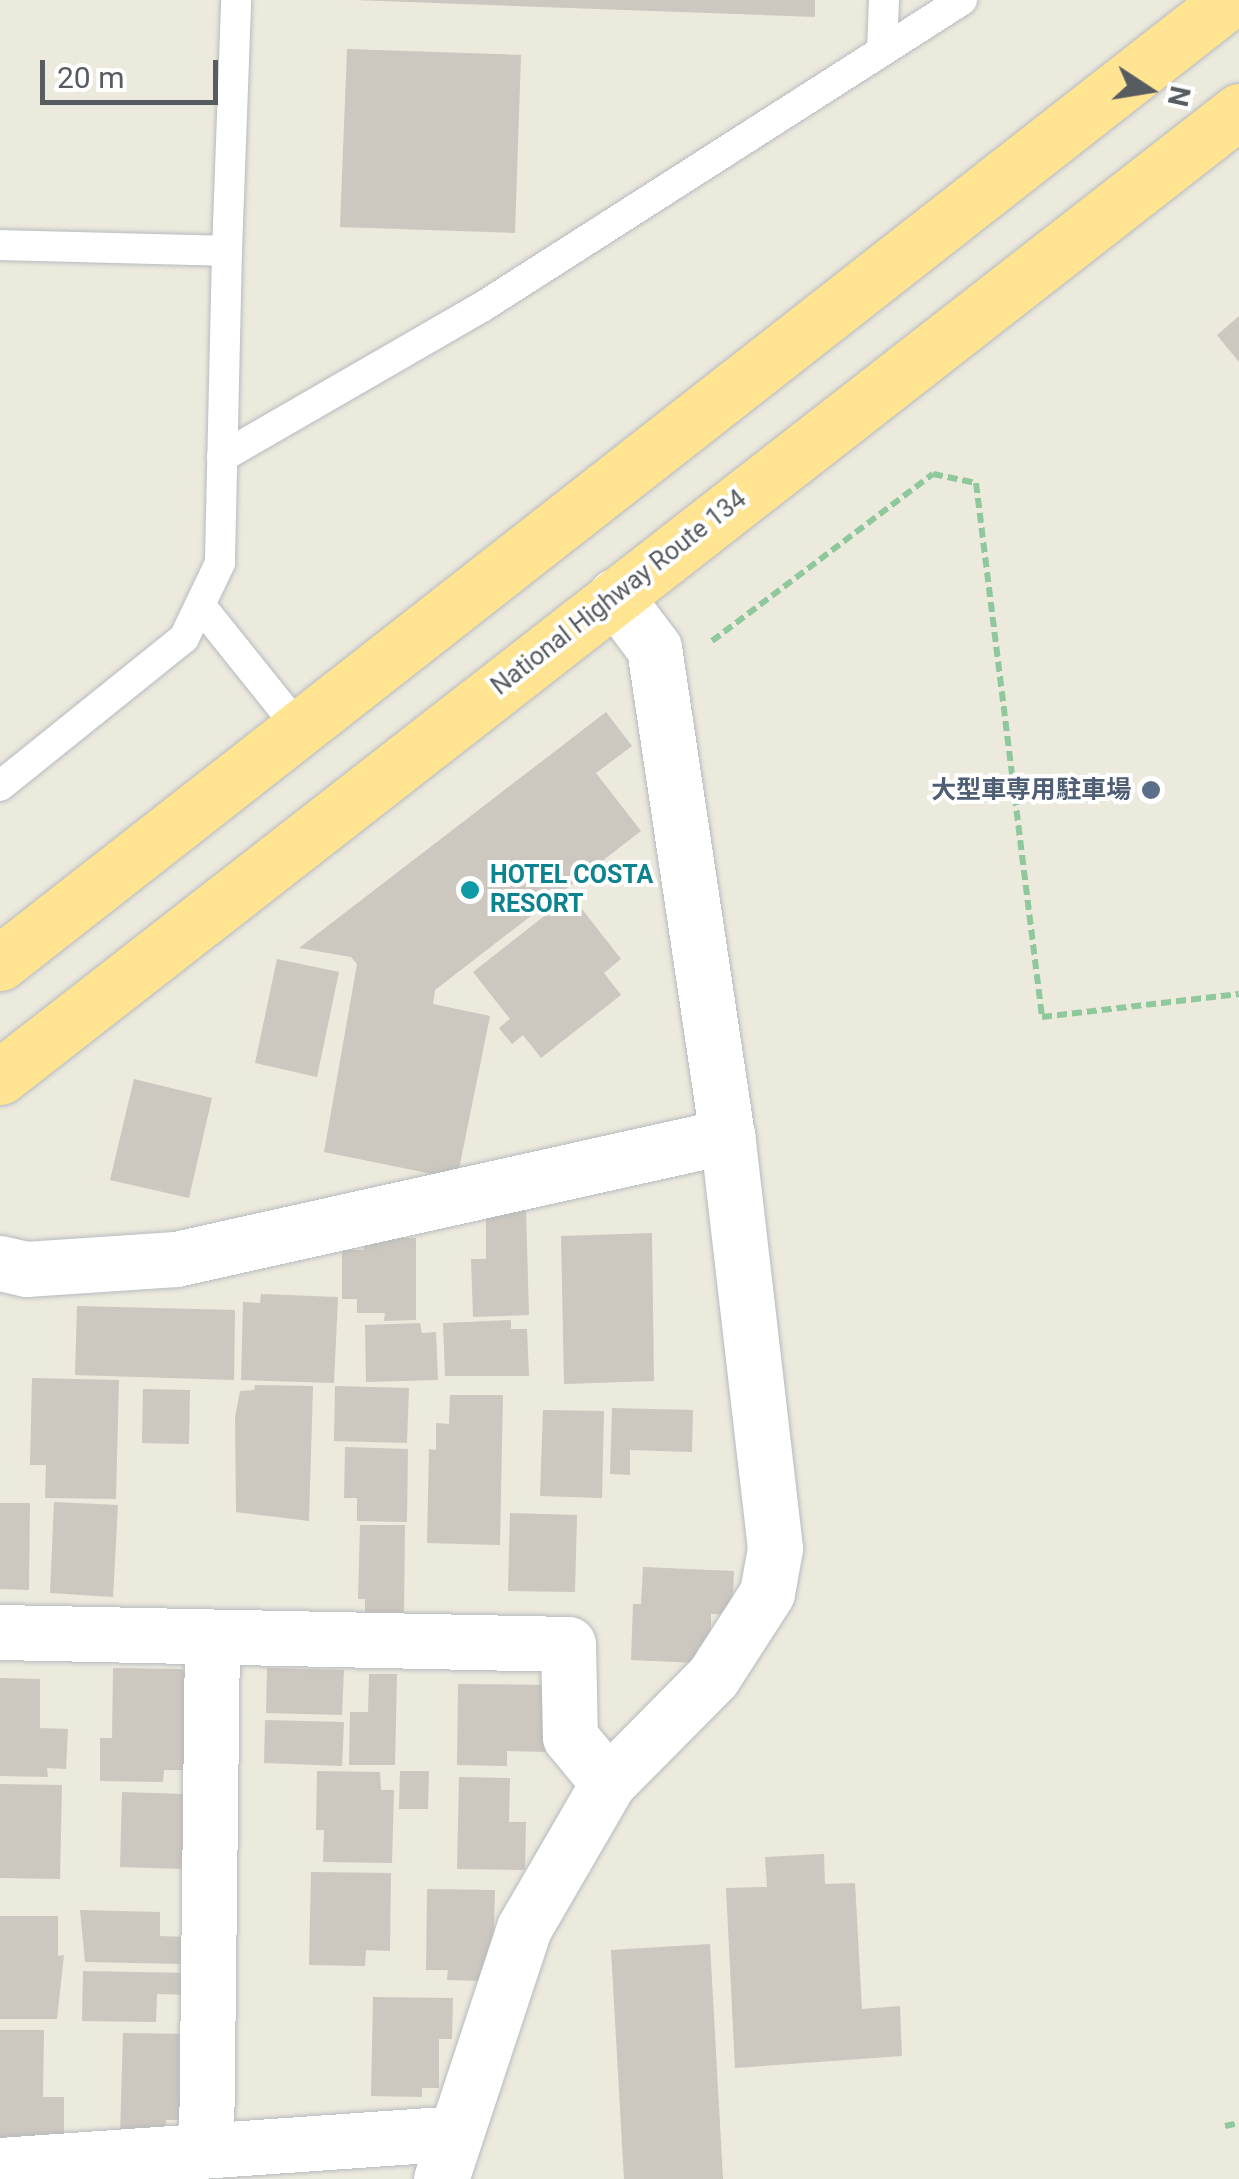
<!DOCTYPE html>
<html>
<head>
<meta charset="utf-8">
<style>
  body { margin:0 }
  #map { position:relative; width:1239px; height:2179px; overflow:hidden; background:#ece9dd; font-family:Roboto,"Noto Sans JP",sans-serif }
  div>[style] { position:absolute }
  .building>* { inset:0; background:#ccc7bf }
  .path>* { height:6px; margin-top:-3px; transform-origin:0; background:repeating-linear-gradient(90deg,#90c89e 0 10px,transparent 0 15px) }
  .roads { filter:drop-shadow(0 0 2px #b6babf) drop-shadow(0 0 2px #b6babf) }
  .service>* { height:30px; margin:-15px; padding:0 15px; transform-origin:15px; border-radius:15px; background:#fff }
  .minor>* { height:55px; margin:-27.5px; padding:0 27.5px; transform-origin:27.5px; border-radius:27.5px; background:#fff }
  .trunk>* { height:55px; margin:-27.5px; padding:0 27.5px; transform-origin:27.5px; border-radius:27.5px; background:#ffe491 }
  .dots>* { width:28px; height:28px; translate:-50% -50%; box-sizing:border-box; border:5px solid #fff; border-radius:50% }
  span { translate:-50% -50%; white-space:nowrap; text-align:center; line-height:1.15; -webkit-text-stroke:8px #fff; paint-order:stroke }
  .street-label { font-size:25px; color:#575c61 }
  .service-label { font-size:25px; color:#4e5e75; font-weight:700 }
  .right { translate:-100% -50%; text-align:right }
  .culture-label { font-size:25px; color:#0d838f; font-weight:700 }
  .left { translate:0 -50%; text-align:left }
  .north { position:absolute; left:1099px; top:40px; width:100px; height:100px; -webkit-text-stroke:8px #fff; paint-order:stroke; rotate:102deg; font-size:28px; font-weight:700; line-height:40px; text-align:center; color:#575c61 }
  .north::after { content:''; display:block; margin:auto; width:35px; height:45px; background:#575c61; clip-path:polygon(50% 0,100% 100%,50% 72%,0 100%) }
  .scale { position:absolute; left:40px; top:60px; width:178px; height:45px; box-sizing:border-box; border:5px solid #575c61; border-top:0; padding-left:12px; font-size:30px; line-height:35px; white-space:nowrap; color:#575c61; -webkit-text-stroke:8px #fff; paint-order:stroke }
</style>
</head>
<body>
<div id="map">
  <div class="building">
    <div style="clip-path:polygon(355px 0,815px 0,815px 17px)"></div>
    <div style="clip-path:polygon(347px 49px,521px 55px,515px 233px,340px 227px)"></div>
    <div style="clip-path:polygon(1239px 316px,1239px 362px,1217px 335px)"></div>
    <div style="clip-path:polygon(606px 712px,632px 746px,596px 773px,641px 831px,435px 990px,433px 1004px,490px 1016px,457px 1179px,324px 1152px,357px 964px,351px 957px,299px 948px)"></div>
    <div style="clip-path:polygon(571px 895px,621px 959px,604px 973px,621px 995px,541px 1058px,523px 1035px,512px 1044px,499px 1028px,510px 1019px,473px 972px)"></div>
    <div style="clip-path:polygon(277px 959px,339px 972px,317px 1077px,255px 1063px)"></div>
    <div style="clip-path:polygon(134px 1079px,212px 1098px,189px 1198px,110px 1180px)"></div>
    <div style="clip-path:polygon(526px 1210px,529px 1315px,473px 1317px,471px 1259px,486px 1259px,486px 1211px)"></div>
    <div style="clip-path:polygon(652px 1233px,654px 1381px,564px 1384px,561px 1236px)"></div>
    <div style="clip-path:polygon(385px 1238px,416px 1238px,416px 1320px,384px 1321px,385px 1313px,357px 1313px,357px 1299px,342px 1299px,342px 1250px,364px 1250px,363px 1243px)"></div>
    <div style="clip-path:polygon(261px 1294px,338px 1297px,334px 1383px,241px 1380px,243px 1302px,260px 1303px)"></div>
    <div style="clip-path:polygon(77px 1306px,235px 1310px,234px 1380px,75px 1375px)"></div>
    <div style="clip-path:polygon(511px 1320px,511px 1329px,527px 1329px,529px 1376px,445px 1376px,443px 1323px)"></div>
    <div style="clip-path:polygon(420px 1323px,422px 1333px,436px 1332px,438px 1380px,366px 1382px,365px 1325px)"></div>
    <div style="clip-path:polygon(32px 1378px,119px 1380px,116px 1499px,45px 1498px,46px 1465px,30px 1465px)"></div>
    <div style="clip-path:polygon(255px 1385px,313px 1386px,309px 1521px,236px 1512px,235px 1417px,240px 1391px,254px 1390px)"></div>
    <div style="clip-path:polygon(335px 1386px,409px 1388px,407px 1443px,334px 1441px)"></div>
    <div style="clip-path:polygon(143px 1389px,190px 1390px,189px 1444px,142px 1443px)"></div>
    <div style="clip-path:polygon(450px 1395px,503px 1395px,500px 1545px,427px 1543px,429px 1449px,436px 1450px,436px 1423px,449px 1424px)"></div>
    <div style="clip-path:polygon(612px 1408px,693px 1410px,692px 1452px,630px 1450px,630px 1475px,610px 1474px)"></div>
    <div style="clip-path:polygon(543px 1410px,604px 1411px,602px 1498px,540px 1496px)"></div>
    <div style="clip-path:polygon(345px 1447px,408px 1449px,407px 1522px,357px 1521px,357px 1498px,344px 1498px)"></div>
    <div style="clip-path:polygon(54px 1502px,118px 1505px,113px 1597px,50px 1593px)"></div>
    <div style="clip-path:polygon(0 1503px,30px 1503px,29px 1590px,0 1589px)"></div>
    <div style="clip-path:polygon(510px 1513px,577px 1515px,575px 1592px,508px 1591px)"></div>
    <div style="clip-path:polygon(360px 1525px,405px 1525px,404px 1615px,365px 1614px,365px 1599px,358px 1599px)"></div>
    <div style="clip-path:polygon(643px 1567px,734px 1571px,732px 1615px,711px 1614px,711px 1647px,698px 1647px,698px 1663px,631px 1660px,633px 1604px,641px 1604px)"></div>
    <div style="clip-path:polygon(113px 1668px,182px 1669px,199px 1686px,197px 1770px,164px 1770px,163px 1782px,100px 1781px,100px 1738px,112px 1738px)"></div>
    <div style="clip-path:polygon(267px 1668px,344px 1670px,342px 1715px,266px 1713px)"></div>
    <div style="clip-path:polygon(369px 1674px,397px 1674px,395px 1765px,349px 1765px,350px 1712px,368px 1712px)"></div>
    <div style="clip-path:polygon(0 1678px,40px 1679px,40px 1728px,68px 1729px,66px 1769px,47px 1768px,48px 1777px,0 1776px)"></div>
    <div style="clip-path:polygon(458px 1684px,545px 1685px,545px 1752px,507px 1751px,507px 1766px,457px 1765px)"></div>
    <div style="clip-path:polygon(265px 1720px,344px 1722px,342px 1766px,264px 1763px)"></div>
    <div style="clip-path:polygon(317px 1771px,380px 1772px,381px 1790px,394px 1790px,392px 1863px,323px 1862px,324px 1830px,316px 1830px)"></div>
    <div style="clip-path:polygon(400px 1771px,429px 1771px,428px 1809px,399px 1809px)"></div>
    <div style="clip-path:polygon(459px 1777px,510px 1778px,509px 1822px,526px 1822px,525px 1870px,457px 1869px)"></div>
    <div style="clip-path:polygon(0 1784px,62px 1785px,60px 1879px,0 1878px)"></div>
    <div style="clip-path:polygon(122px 1792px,184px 1794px,183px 1869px,120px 1867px)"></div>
    <div style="clip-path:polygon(824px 1854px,825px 1884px,855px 1883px,862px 2009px,900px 2006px,902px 2056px,735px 2068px,726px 1888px,767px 1887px,765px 1857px)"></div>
    <div style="clip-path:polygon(311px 1872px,391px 1873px,390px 1951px,366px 1950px,365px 1966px,309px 1965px)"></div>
    <div style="clip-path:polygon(427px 1889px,495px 1890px,493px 1961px,485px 1981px,447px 1980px,448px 1970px,426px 1970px)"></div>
    <div style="clip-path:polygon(80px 1910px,160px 1912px,160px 1936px,185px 1937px,185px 1964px,85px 1962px)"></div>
    <div style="clip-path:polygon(0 1916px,58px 1916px,58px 1956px,64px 1955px,57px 2019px,0 2019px)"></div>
    <div style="clip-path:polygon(710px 1944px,723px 2179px,624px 2179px,611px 1950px)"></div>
    <div style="clip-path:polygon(83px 1971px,189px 1973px,189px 1995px,157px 1994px,156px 2022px,82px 2021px)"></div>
    <div style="clip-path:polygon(373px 1997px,453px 1998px,452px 2039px,439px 2039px,439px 2088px,422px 2088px,422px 2097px,371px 2096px)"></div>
    <div style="clip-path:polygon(0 2030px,44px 2030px,43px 2097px,64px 2097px,64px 2146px,0 2145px)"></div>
    <div style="clip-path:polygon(123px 2033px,191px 2034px,189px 2120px,166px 2120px,166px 2135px,120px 2135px)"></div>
  </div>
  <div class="path">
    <div style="left:712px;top:641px;width:277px;rotate:-37.1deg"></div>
    <div style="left:933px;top:474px;width:44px;rotate:11.8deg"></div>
    <div style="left:976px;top:483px;width:538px;rotate:82.95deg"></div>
    <div style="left:1042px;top:1017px;width:198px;rotate:-6.7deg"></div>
    <div style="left:1225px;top:2126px;width:14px;rotate:-12deg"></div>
  </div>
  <div class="roads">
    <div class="service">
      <div style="left:882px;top:51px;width:51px;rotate:-87.8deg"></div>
      <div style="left:0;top:245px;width:227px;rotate:1.5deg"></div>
      <div style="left:227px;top:251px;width:312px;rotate:91.3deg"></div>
      <div style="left:220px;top:563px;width:83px;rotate:115.6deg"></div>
      <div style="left:184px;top:638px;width:236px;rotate:141.2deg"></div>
      <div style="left:227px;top:251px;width:251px;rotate:-87.9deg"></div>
      <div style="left:222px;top:457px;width:300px;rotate:-30deg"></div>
      <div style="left:482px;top:307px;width:570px;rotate:-32.6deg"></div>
      <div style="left:200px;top:605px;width:160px;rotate:51.3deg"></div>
    </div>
    <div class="minor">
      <div style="left:0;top:1263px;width:27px;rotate:13deg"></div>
      <div style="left:26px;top:1269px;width:150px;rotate:-3.8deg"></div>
      <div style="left:176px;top:1259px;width:565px;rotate:-12.58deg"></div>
      <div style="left:0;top:1632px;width:568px;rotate:1.21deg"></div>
      <div style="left:568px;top:1644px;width:93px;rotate:88.8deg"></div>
      <div style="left:570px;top:1737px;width:60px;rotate:50.4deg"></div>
      <div style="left:206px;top:2150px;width:513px;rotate:-89.33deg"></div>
      <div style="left:0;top:2165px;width:455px;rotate:-4deg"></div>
      <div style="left:441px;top:2179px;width:264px;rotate:-71.7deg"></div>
      <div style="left:524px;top:1928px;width:168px;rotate:-59.9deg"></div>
      <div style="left:608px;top:1783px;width:149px;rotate:-45.3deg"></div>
      <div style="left:713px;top:1677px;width:100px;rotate:-57.3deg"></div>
      <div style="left:767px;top:1593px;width:46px;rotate:-79.9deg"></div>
      <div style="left:775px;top:1548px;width:415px;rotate:-96.6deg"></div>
      <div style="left:727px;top:1136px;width:493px;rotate:-98.5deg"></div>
      <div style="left:654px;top:648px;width:65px;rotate:-126.9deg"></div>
    </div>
    <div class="trunk">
      <div style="left:0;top:963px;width:1562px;rotate:-38.06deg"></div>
      <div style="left:0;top:1077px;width:1571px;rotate:-37.94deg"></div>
    </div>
  </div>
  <div class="dots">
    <div style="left:1151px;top:790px;background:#5c6f8a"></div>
    <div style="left:470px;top:890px;background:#0f9aa8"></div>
  </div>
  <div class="street-label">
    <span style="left:619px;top:593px;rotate:-38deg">National Highway Route 134</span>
  </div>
  <div class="service-label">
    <span class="right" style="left:1131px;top:790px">大型車専用駐車場</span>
  </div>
  <div class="culture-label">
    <span class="left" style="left:490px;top:890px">HOTEL COSTA<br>RESORT</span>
  </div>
  <div class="north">N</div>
  <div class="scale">20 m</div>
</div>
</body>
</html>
